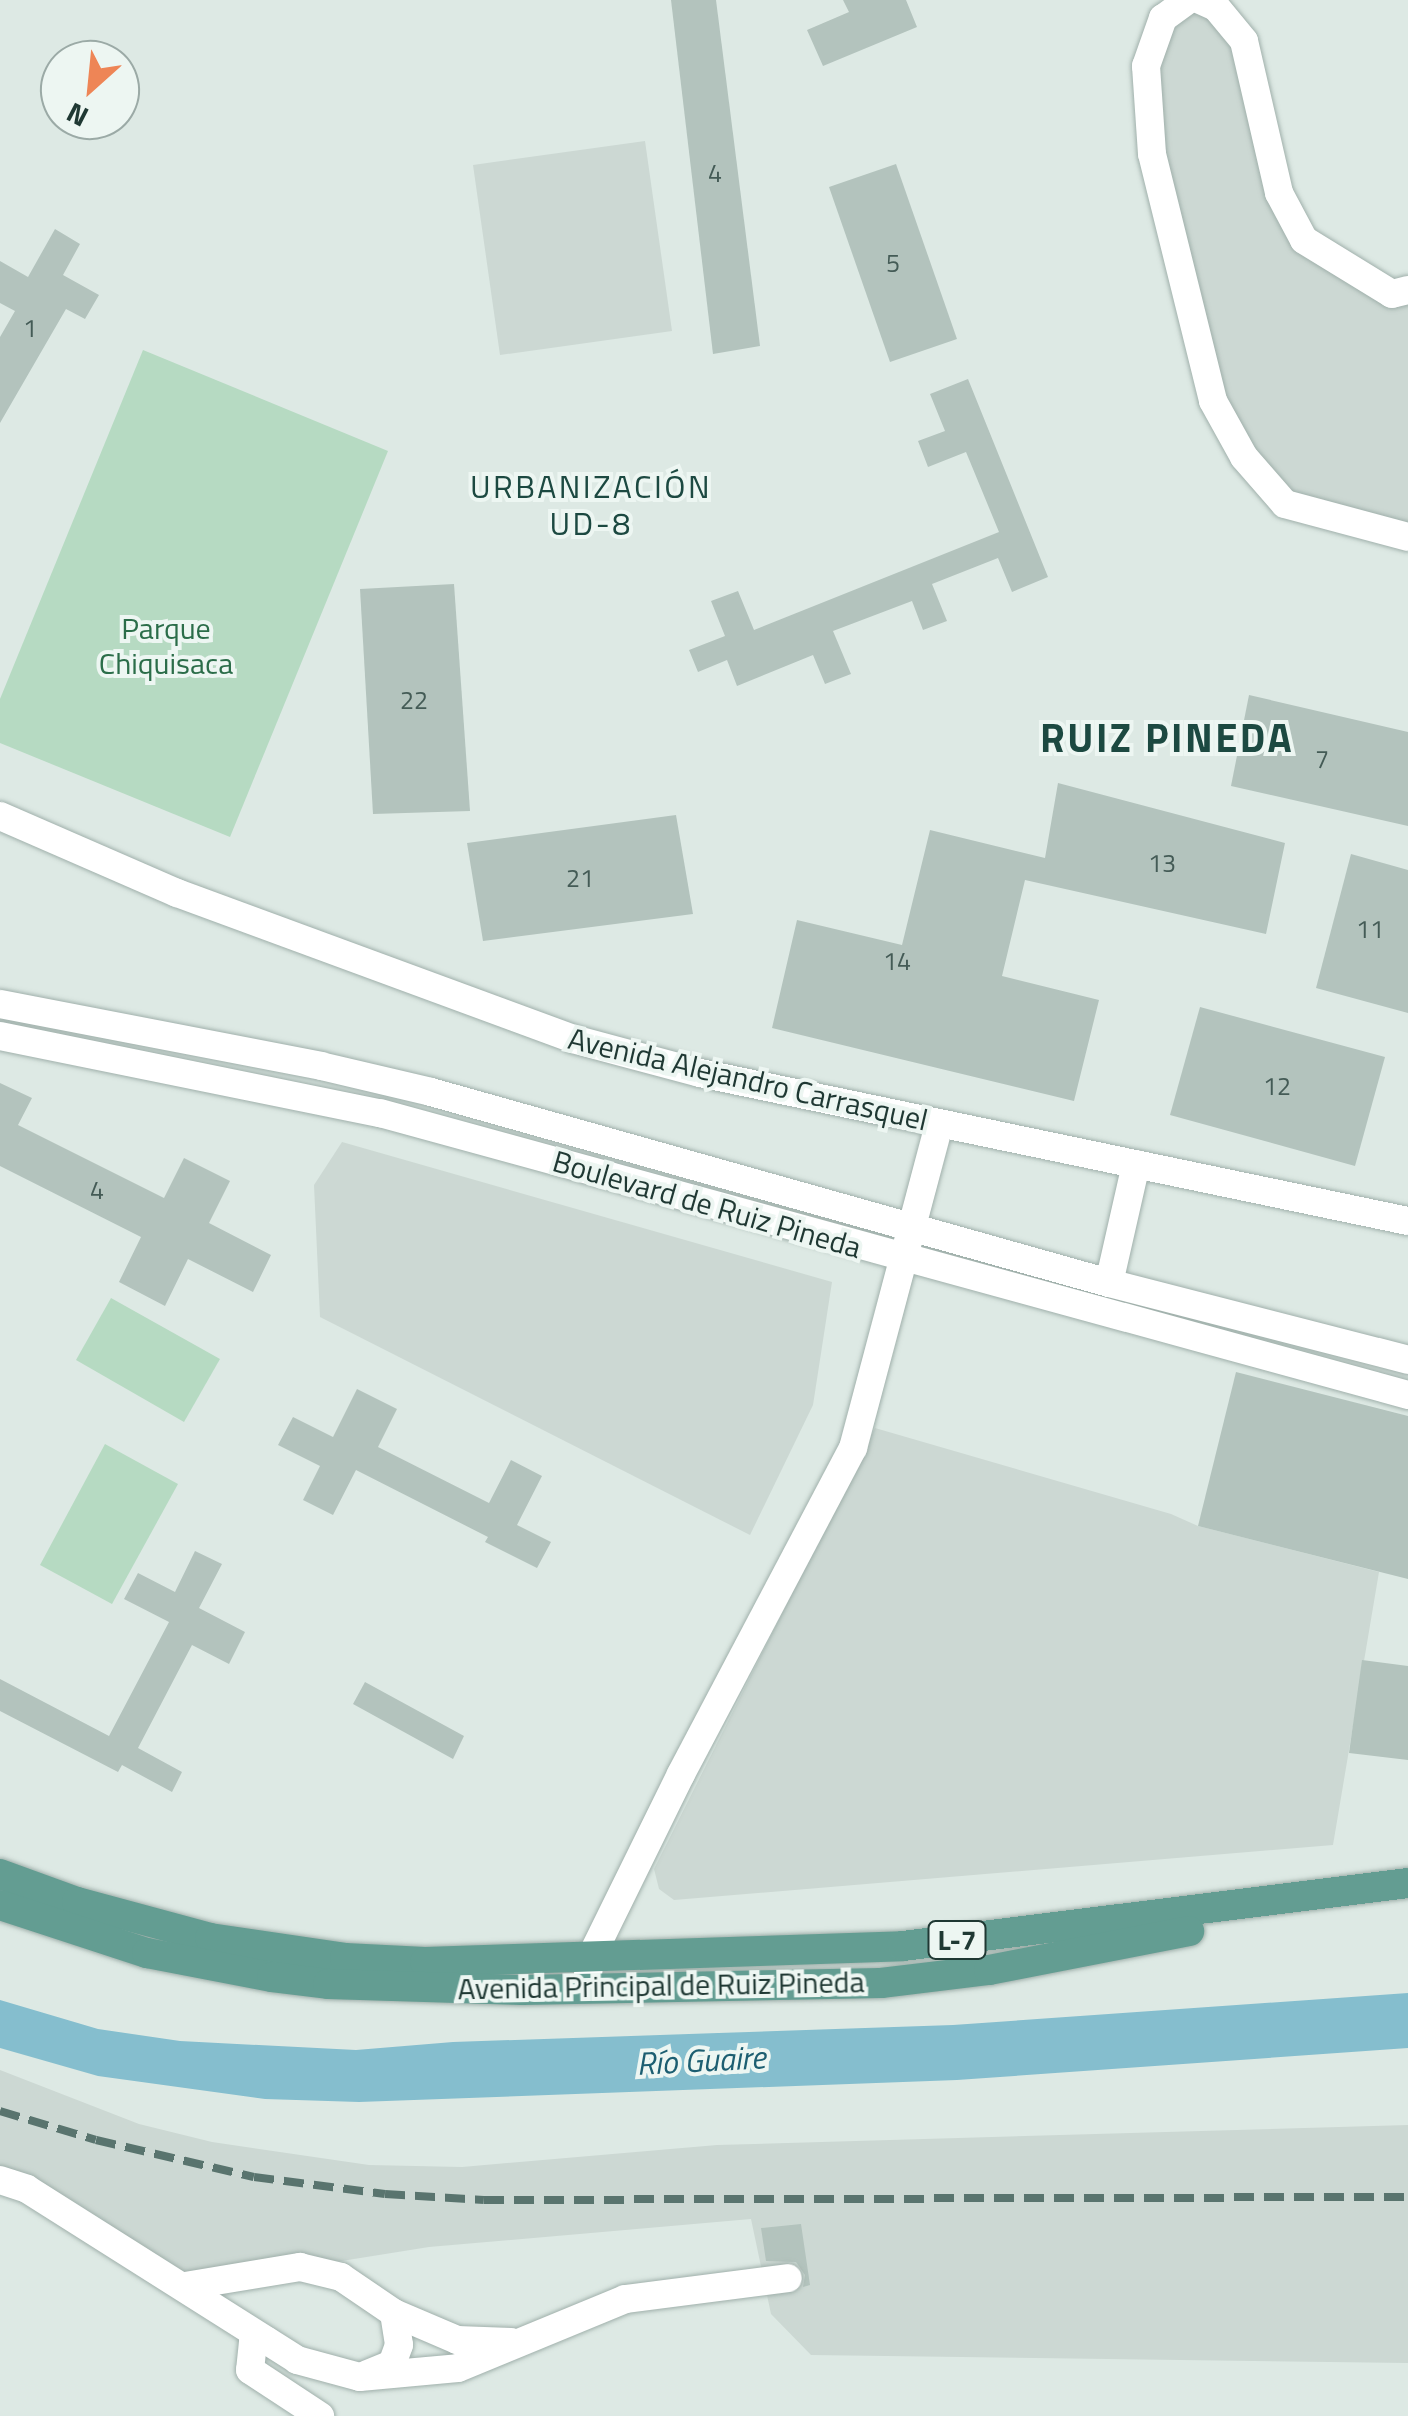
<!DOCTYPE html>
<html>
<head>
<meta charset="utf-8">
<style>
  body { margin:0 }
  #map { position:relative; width:1408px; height:2416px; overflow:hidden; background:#dde9e4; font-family:"Titillium Web",sans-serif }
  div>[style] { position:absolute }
  .built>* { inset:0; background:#ccd8d3 }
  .green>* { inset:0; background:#b6dac2 }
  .water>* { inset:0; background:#85bece }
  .building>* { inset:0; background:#b3c3bd }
  .roads { filter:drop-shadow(0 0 2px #a0b0ab) drop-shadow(0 0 2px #a0b0ab) }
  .street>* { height:28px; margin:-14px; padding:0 14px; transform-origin:14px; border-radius:14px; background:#fff }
  .primary>* { height:30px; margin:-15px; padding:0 15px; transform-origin:15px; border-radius:15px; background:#639d92 }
  .rail>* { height:8px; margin-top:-4px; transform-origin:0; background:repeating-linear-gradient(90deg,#59746e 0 20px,transparent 0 30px) }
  span { translate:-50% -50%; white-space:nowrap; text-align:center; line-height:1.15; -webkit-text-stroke:8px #edf6f2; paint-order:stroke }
  .number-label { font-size:25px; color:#445b56 }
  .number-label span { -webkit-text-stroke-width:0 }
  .shield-label span { padding:2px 8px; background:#edf6f2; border:2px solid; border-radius:8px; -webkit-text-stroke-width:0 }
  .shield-label { font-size:28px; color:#1f3833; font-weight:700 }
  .park-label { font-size:30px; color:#2b6d49 }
  .street-label { font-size:30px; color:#1f3833 }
  .neighbourhood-label { font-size:32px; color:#1c4941; letter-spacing:2.5px }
  .water-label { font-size:32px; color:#1c5e71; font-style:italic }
  .district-label { font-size:40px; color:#1c4941; font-weight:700; letter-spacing:2.5px }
  .north { position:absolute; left:40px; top:40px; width:100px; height:100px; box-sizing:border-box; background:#edf6f2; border:2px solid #9baaa6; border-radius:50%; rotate:207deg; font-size:28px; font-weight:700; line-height:40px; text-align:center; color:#1f3833 }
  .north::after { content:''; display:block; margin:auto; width:35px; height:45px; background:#ee8556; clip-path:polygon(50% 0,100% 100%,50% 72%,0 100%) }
</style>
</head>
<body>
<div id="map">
  <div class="built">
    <div style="clip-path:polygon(1188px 0,1244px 41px,1304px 239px,1408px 290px,1408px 537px,1285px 504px,1244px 457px,1152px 154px,1163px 18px)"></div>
    <div style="clip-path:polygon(645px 141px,672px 331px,500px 355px,473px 165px)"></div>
    <div style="clip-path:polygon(342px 1142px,832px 1282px,813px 1405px,750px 1535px,320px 1317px,314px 1185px)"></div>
    <div style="clip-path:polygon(875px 1428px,1171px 1514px,1198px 1526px,1379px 1572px,1333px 1845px,674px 1900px,659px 1889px,654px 1869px)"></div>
    <div style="clip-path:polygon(0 2070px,139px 2124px,212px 2142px,369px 2165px,462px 2167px,717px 2145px,1408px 2125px,1408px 2363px,811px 2355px,771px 2314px,751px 2219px,429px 2247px,185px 2286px,0 2180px)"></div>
  </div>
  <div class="green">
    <div style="clip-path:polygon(143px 350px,388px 451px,230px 837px,0 743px,0 699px)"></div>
    <div style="clip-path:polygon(111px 1298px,220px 1359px,184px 1422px,76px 1360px)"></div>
    <div style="clip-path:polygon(105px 1444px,178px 1484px,112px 1604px,40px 1565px)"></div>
  </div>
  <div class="water">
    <div style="clip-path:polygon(1408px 1993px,1408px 2048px,957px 2080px,359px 2102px,265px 2099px,98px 2076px,0 2048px,0 2000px,98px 2029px,180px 2041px,356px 2050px,453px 2042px,953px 2025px)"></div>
  </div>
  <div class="building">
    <div style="clip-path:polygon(671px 0,716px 0,760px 346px,713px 354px)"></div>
    <div style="clip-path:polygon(843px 0,906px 0,917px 27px,823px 66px,807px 30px,849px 12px)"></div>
    <div style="clip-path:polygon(896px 164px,957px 339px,890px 362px,829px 187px)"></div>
    <div style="clip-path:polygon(55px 229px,80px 244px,63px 275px,99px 295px,85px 319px,66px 309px,0 423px,0 337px,15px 311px,0 303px,0 261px,28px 277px)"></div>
    <div style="clip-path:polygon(968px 379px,1048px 577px,1012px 592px,998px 558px,932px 584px,947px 621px,923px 630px,912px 601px,833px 631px,851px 674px,825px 684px,813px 655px,737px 686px,727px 660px,698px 672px,689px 650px,725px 636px,711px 601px,738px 591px,754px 630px,999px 532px,966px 452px,928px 467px,918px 441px,945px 431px,930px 394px)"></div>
    <div style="clip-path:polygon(454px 584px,470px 811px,373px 814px,360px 589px)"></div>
    <div style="clip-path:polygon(1249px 695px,1408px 732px,1408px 826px,1231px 786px)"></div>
    <div style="clip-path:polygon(1058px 783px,1285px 843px,1266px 934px,1025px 880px,1002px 976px,1099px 1000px,1074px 1101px,772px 1028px,797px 920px,902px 945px,930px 830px,1045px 858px)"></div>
    <div style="clip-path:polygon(676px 815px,693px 914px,483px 941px,467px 843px)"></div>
    <div style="clip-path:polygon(1351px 854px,1408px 870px,1408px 1013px,1316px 988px)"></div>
    <div style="clip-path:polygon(1200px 1007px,1385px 1057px,1355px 1166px,1170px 1115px)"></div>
    <div style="clip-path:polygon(0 1083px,32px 1098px,18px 1125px,164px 1198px,184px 1158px,230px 1181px,209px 1223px,271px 1255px,253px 1292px,188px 1259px,165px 1306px,119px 1282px,141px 1237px,0 1166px)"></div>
    <div style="clip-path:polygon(1236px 1372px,1408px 1416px,1408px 1579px,1198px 1526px)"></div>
    <div style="clip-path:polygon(357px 1389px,397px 1409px,378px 1447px,489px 1503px,511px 1460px,542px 1476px,517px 1525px,551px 1542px,537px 1568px,485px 1542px,488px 1537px,356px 1470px,333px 1515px,303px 1500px,320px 1466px,278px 1445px,293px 1417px,333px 1437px)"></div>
    <div style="clip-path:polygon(195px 1551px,222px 1564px,199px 1608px,245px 1632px,229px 1664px,192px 1645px,138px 1748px,182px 1772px,172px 1792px,122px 1765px,118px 1772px,0 1711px,0 1679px,109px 1736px,169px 1622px,124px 1599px,138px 1573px,175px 1592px)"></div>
    <div style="clip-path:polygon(1362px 1660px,1408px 1666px,1408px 1760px,1349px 1753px)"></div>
    <div style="clip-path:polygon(365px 1682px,464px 1736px,453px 1759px,353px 1704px)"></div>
    <div style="clip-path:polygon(801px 2224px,810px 2285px,803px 2287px,805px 2275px,796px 2262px,766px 2261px,761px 2228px)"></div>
  </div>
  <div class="roads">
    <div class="street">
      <div style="left:1188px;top:0;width:31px;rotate:144deg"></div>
      <div style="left:1163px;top:18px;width:51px;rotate:109.5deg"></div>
      <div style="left:1146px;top:66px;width:88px;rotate:86.1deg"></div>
      <div style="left:1152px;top:154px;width:254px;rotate:76.1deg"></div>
      <div style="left:1213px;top:401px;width:64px;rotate:61deg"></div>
      <div style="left:1244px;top:457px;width:62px;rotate:48.9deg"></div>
      <div style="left:1285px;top:504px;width:127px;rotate:15deg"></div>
      <div style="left:1200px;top:0;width:17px;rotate:24deg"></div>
      <div style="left:1216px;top:7px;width:44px;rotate:50.5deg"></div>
      <div style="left:1244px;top:41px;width:156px;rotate:77deg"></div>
      <div style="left:1279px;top:193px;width:53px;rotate:62deg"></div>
      <div style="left:1304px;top:240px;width:103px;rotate:31.5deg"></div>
      <div style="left:1392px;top:294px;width:16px;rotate:-14deg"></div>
      <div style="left:0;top:816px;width:193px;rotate:23.5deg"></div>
      <div style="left:177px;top:893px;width:422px;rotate:20.2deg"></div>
      <div style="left:573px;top:1039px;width:131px;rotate:15deg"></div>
      <div style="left:700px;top:1073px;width:723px;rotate:11.81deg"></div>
      <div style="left:0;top:1004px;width:327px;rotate:10.9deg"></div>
      <div style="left:321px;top:1066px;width:113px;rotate:13.3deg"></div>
      <div style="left:431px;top:1092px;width:704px;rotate:15.73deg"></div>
      <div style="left:1109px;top:1283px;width:309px;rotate:14.4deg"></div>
      <div style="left:0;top:1036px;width:388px;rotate:11.5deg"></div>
      <div style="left:380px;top:1113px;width:1066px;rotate:15.34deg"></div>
      <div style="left:1109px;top:1283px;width:122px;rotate:-77.2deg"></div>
      <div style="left:588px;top:1974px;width:15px;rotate:-82deg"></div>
      <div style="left:590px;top:1959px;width:206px;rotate:-63.8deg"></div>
      <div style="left:681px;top:1774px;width:369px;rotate:-62.2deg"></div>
      <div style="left:853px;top:1448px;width:334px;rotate:-75.1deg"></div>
      <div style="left:0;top:2180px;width:28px;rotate:18deg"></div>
      <div style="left:27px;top:2189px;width:320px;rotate:32.3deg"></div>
      <div style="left:297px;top:2360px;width:65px;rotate:15.1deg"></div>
      <div style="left:360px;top:2377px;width:98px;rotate:-5.2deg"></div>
      <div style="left:458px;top:2368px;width:181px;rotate:-22.4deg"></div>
      <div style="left:625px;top:2299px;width:164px;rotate:-7.3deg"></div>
      <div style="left:185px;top:2286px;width:117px;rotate:-9.4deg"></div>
      <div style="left:300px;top:2267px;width:42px;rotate:13.7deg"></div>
      <div style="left:341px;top:2277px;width:64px;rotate:34.2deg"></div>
      <div style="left:394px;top:2313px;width:32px;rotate:81deg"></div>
      <div style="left:399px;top:2345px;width:20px;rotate:110deg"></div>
      <div style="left:392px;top:2364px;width:27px;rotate:158deg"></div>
      <div style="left:394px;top:2313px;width:69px;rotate:23.2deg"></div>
      <div style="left:457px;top:2340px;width:54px;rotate:2.1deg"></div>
      <div style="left:267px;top:2341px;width:14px;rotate:176deg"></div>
      <div style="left:253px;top:2342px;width:28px;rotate:96deg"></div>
      <div style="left:250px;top:2370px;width:84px;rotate:33.3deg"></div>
    </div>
    <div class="primary">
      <div style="left:0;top:1874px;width:82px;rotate:20deg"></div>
      <div style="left:77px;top:1902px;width:138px;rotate:15.1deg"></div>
      <div style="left:210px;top:1938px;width:136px;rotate:8.4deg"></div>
      <div style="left:345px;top:1958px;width:80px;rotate:2.9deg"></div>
      <div style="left:425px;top:1962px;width:478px;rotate:-1.9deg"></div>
      <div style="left:903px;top:1946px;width:509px;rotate:-7.11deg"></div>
      <div style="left:0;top:1905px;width:155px;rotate:18.1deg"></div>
      <div style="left:147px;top:1953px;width:127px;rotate:10.9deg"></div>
      <div style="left:272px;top:1977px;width:56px;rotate:7.1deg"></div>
      <div style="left:328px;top:1984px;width:194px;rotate:1.8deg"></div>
      <div style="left:522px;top:1990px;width:359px;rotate:-1.1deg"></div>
      <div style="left:881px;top:1983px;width:109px;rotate:-6.9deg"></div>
      <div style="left:989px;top:1970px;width:204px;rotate:-11deg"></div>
    </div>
  </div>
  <div class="rail">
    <div style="left:0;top:2111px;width:100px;rotate:16.8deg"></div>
    <div style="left:96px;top:2140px;width:162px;rotate:13.2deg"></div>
    <div style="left:254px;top:2177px;width:132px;rotate:7.4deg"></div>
    <div style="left:385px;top:2194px;width:99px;rotate:3.5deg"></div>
    <div style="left:484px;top:2200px;width:924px;rotate:-0.19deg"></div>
  </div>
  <div class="number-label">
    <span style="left:715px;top:173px">4</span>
    <span style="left:893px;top:263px">5</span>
    <span style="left:30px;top:328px">1</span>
    <span style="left:414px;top:700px">22</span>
    <span style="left:1322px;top:759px">7</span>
    <span style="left:1162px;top:863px">13</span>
    <span style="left:580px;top:878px">21</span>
    <span style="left:1370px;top:929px">11</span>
    <span style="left:897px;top:961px">14</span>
    <span style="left:1277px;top:1086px">12</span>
    <span style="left:97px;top:1190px">4</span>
  </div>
  <div class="shield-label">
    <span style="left:957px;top:1940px">L-7</span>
  </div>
  <div class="park-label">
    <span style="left:166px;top:645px">Parque<br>Chiquisaca</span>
  </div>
  <div class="street-label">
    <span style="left:748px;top:1079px;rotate:13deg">Avenida Alejandro Carrasquel</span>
    <span style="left:707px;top:1204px;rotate:16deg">Boulevard de Ruiz Pineda</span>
    <span style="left:661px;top:1985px;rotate:-1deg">Avenida Principal de Ruiz Pineda</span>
  </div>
  <div class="neighbourhood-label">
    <span style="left:591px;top:505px">URBANIZACIÓN<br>UD-8</span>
  </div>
  <div class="water-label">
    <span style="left:701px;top:2060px;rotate:-3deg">Río Guaire</span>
  </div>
  <div class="district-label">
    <span style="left:1167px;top:738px">RUIZ PINEDA</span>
  </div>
  <div class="north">N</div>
</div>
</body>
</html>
